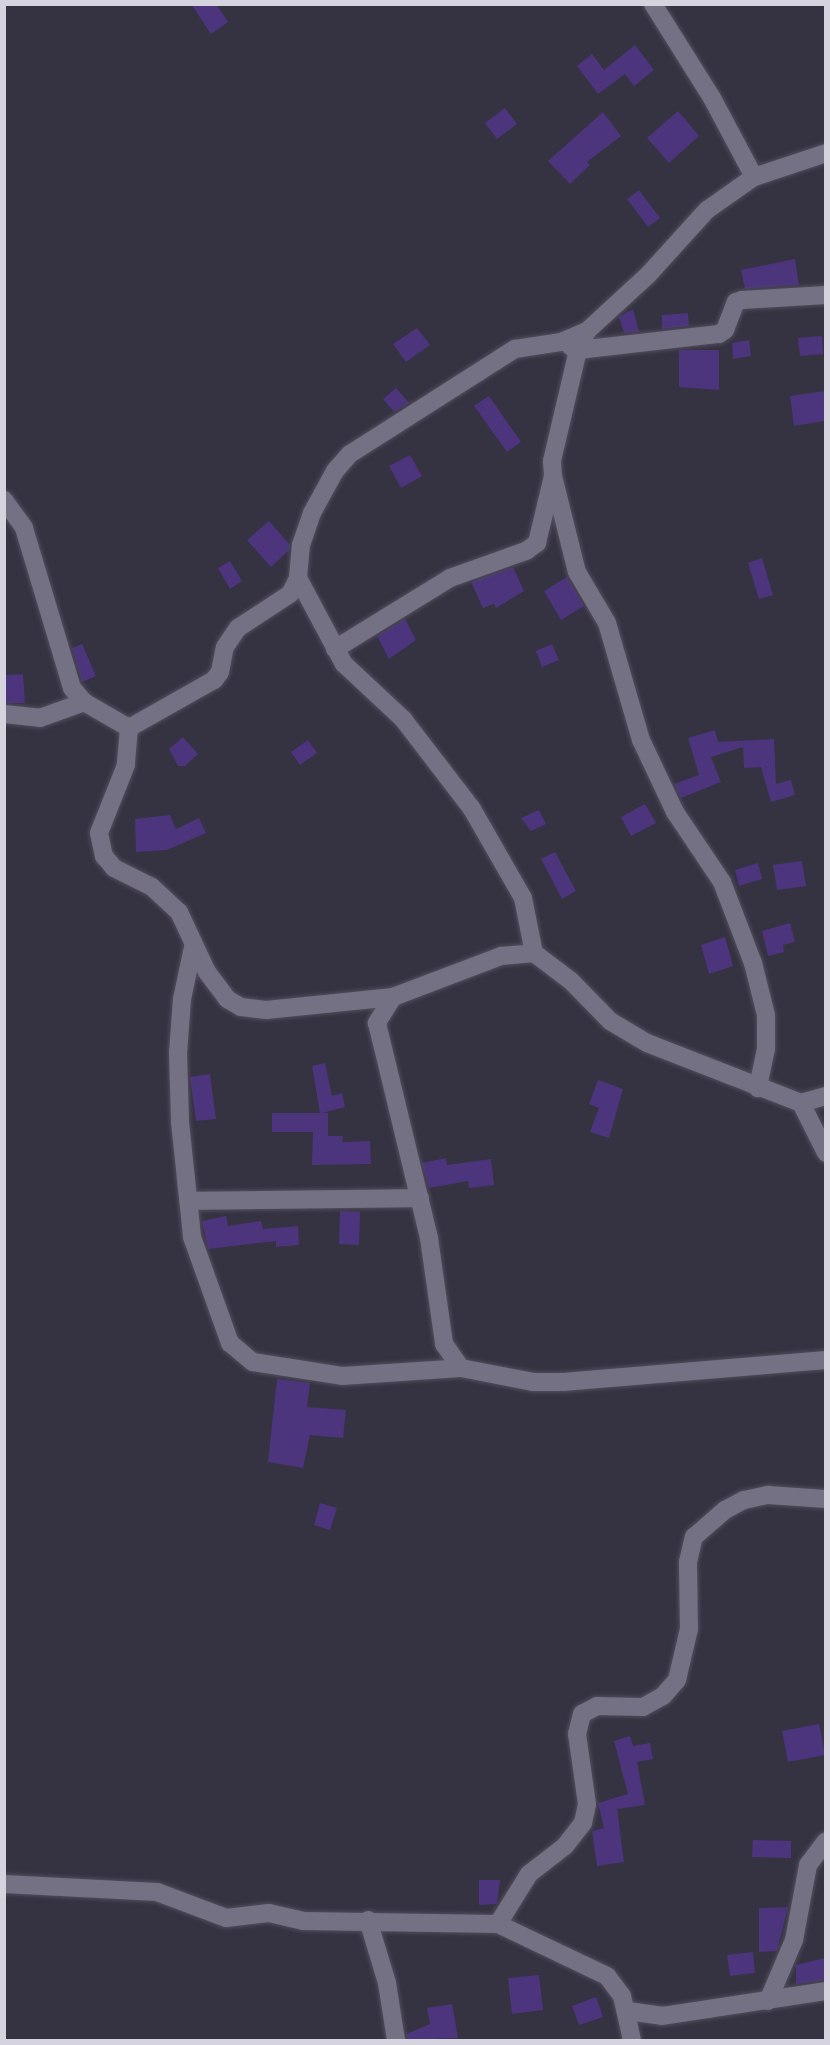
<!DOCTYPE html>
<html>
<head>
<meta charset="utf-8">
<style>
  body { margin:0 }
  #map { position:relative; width:830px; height:2045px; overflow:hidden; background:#353242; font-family:Georgia,serif }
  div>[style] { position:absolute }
  .building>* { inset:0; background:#4c357d }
  .roads { filter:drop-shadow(0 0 2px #514d5c) drop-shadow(0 0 2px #514d5c) }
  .street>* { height:18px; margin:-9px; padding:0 9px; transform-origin:9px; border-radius:9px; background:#757184 }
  span { translate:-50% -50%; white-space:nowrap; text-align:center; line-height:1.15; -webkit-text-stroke:6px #1d1b22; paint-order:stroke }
  .frame { position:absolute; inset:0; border:6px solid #d5d3de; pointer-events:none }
</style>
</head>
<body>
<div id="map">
  <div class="building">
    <div style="clip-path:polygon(191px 4px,216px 4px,228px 22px,211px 34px)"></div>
    <div style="clip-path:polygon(635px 45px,654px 70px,634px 86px,625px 74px,598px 94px,577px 66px,592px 54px,604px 70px)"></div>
    <div style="clip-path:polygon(505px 108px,517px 124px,497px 139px,485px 123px)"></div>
    <div style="clip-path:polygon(678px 111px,699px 136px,669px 163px,647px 138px)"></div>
    <div style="clip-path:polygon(603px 112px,621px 136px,587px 162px,590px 165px,570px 184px,548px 161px)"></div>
    <div style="clip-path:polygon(639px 190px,660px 218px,648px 227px,627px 199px)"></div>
    <div style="clip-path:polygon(795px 259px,799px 285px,745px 289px,741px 270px)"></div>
    <div style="clip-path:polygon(633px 309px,639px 332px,624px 333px,619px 317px)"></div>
    <div style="clip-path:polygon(688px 313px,689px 326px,662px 329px,662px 315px)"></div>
    <div style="clip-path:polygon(417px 328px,430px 345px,406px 362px,393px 344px)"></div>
    <div style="clip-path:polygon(822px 336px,823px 354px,800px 356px,798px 338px)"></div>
    <div style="clip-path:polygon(749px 340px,751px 356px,733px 359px,732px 343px)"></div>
    <div style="clip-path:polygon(679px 350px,719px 350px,719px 390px,679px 387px)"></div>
    <div style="clip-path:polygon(396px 388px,409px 403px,394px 412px,383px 399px)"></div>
    <div style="clip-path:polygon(825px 391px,825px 421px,794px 426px,790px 396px)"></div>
    <div style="clip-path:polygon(489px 396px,521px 442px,507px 452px,474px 406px)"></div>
    <div style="clip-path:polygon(410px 455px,422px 476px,401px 488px,389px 466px)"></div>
    <div style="clip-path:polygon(269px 521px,290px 545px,289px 550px,271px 567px,247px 540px)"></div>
    <div style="clip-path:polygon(762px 558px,773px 595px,759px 599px,748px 563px)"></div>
    <div style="clip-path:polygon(230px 561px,242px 581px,230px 589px,218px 568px)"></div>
    <div style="clip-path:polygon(513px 567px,524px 591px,496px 608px,494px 604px,483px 608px,471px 582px)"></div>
    <div style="clip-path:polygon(567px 577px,584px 606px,561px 620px,544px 591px)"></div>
    <div style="clip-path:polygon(405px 619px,416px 640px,389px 659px,377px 636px)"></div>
    <div style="clip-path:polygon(82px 644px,96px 676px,82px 682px,72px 648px)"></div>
    <div style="clip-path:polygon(552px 644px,559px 660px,542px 667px,536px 651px)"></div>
    <div style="clip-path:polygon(23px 674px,25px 703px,4px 703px,4px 675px)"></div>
    <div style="clip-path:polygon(715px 730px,718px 742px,774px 739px,776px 784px,791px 780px,795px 795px,771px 802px,761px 767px,744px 768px,743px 747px,711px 757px,721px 782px,681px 798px,674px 784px,699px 775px,688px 738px)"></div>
    <div style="clip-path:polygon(183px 737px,198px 754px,185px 766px,178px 766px,169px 749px)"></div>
    <div style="clip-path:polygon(308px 740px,317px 753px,300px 765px,291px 752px)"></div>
    <div style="clip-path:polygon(645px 804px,656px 823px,631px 836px,621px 817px)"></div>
    <div style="clip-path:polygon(539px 810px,546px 824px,531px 831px,521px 818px)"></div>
    <div style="clip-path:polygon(170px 815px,176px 829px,199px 818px,206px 833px,167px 850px,136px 852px,135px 819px)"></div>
    <div style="clip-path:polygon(555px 852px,576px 891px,562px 899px,541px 859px)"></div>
    <div style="clip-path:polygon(802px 861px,806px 886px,777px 890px,773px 865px)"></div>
    <div style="clip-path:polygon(758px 863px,762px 879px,739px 886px,735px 870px)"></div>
    <div style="clip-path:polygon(790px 923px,795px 942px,783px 945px,784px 952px,768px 956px,762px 931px)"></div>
    <div style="clip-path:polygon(725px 937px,733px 966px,709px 974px,701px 945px)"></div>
    <div style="clip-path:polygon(325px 1063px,332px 1096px,342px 1093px,345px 1107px,322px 1113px,328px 1113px,328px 1136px,343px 1136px,342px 1142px,370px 1141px,371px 1164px,312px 1165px,313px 1132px,272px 1132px,272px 1113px,320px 1113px,312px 1066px)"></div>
    <div style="clip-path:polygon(210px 1074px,216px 1119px,196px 1121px,190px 1077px)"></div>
    <div style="clip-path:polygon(598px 1080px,623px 1089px,609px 1138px,590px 1132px,599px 1108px,589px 1104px)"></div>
    <div style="clip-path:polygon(446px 1158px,447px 1165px,491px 1159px,494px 1185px,469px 1188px,468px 1181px,429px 1188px,422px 1163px)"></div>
    <div style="clip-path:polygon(340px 1211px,360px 1212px,359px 1245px,339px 1244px)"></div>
    <div style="clip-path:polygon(226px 1216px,228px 1226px,261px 1221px,263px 1229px,298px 1226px,299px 1245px,276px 1247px,276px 1241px,208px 1249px,202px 1221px)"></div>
    <div style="clip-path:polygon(277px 1379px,310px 1383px,307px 1407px,346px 1410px,343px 1438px,310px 1435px,303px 1468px,268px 1462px)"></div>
    <div style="clip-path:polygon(320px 1503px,337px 1508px,330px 1530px,314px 1525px)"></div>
    <div style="clip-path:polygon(819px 1724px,825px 1755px,788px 1762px,782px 1731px)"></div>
    <div style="clip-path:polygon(630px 1736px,633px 1746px,650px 1743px,653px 1759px,637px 1762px,645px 1805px,617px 1809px,624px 1862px,597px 1866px,592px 1831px,604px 1828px,598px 1803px,628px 1794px,614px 1741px)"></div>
    <div style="clip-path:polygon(753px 1840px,791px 1841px,791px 1858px,752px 1857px)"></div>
    <div style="clip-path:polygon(479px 1880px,500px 1880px,497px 1904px,479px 1905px)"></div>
    <div style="clip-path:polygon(788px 1907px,777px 1951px,759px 1952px,759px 1908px)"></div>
    <div style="clip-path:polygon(753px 1952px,755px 1973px,730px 1976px,727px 1955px)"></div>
    <div style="clip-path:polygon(825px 1958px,825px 1980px,796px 1984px,796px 1965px)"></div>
    <div style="clip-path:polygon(539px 1975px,543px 2010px,512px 2014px,508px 1978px)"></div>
    <div style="clip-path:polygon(596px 1997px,603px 2017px,579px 2025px,572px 2006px)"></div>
    <div style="clip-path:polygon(452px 2004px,458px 2038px,407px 2040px,406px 2034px,430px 2024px,427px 2008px)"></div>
  </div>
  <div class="roads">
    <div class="street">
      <div style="left:653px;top:4px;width:111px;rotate:57.9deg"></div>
      <div style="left:712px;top:98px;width:89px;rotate:62deg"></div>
      <div style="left:587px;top:331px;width:21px;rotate:115deg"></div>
      <div style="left:578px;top:350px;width:114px;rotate:103.2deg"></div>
      <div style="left:552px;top:461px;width:15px;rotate:86deg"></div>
      <div style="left:553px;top:476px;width:99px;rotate:76deg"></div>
      <div style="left:577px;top:572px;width:59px;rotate:59.5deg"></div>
      <div style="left:607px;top:623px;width:122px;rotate:73.8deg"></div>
      <div style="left:641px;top:740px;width:80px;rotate:64.7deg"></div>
      <div style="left:675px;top:812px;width:84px;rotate:56.1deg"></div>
      <div style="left:722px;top:882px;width:87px;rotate:69.1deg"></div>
      <div style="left:753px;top:963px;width:54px;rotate:76deg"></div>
      <div style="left:766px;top:1015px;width:34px;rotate:90deg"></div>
      <div style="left:766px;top:1049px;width:40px;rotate:102deg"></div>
      <div style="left:571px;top:347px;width:8px;rotate:23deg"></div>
      <div style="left:578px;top:350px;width:142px;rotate:-6.5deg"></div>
      <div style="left:719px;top:334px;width:7px;rotate:-34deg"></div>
      <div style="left:725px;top:330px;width:30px;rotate:-69deg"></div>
      <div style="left:736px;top:302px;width:6px;rotate:-18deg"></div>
      <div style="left:742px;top:300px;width:84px;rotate:-3.4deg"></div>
      <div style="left:4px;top:500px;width:34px;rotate:54deg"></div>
      <div style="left:24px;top:528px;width:167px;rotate:73.3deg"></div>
      <div style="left:72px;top:688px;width:18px;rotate:49deg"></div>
      <div style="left:84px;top:702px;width:52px;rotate:30deg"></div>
      <div style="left:129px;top:728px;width:37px;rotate:95deg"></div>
      <div style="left:126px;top:765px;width:73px;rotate:111.7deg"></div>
      <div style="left:99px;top:833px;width:24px;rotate:78deg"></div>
      <div style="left:104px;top:856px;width:16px;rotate:50deg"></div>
      <div style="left:114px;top:868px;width:42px;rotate:26.6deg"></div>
      <div style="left:152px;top:887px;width:37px;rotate:43deg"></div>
      <div style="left:179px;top:912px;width:66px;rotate:65deg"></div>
      <div style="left:207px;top:972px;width:34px;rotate:53deg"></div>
      <div style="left:227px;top:999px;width:16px;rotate:30deg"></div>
      <div style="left:241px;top:1007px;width:25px;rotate:7deg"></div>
      <div style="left:266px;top:1010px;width:128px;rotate:-5.8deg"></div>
      <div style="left:393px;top:997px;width:116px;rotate:-20.8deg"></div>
      <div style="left:501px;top:956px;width:33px;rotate:-5deg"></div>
      <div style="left:534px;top:953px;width:46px;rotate:37.1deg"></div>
      <div style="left:571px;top:981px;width:56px;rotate:45.7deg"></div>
      <div style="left:610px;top:1021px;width:43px;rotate:30.7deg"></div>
      <div style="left:647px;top:1043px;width:165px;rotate:21.3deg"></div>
      <div style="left:801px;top:1103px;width:26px;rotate:-16deg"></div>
      <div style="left:298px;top:578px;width:98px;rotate:61.9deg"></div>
      <div style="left:344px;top:664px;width:81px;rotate:43deg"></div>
      <div style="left:403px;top:719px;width:113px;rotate:52.5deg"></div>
      <div style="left:472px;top:809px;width:103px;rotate:60.2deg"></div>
      <div style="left:523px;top:898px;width:56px;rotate:78.7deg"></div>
      <div style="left:335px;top:649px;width:135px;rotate:-31.7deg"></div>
      <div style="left:450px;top:578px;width:81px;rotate:-19.6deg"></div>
      <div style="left:526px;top:551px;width:14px;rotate:-36deg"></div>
      <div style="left:537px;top:543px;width:69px;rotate:-76.6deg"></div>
      <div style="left:4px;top:714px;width:36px;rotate:6deg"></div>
      <div style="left:40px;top:718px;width:47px;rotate:-20deg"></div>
      <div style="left:129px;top:728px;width:98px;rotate:-29.5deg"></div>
      <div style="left:214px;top:680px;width:10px;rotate:-53deg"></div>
      <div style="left:220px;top:672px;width:25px;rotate:-79deg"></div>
      <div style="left:225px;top:647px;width:23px;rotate:-56deg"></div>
      <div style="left:238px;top:628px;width:62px;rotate:-33.2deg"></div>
      <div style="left:290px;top:594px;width:18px;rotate:-63deg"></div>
      <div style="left:298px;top:578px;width:33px;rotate:-85deg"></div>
      <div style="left:301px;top:545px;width:34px;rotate:-71deg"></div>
      <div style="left:312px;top:513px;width:48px;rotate:-61.3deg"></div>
      <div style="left:335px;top:471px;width:23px;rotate:-49deg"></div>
      <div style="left:350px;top:454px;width:196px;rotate:-32.5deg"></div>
      <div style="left:515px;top:349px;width:47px;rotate:-8.7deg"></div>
      <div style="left:561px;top:342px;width:28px;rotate:-23deg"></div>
      <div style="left:587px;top:331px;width:83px;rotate:-42.6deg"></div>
      <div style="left:648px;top:275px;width:88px;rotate:-47.8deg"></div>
      <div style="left:707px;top:210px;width:57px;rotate:-35.1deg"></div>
      <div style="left:754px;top:177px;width:76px;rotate:-18.4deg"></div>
      <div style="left:193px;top:947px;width:53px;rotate:101.9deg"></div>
      <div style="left:182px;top:999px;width:54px;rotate:94.2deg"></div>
      <div style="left:178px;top:1053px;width:69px;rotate:88.3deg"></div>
      <div style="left:180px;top:1122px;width:116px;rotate:84deg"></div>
      <div style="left:192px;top:1237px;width:113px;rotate:70.3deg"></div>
      <div style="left:230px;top:1343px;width:30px;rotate:40deg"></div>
      <div style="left:253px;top:1362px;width:90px;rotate:8.9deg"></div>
      <div style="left:342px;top:1376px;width:119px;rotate:-3.8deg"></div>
      <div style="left:393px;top:997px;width:31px;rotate:122deg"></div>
      <div style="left:377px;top:1023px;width:221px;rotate:76.4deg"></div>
      <div style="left:429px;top:1238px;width:107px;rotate:81.9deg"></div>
      <div style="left:444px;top:1344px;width:29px;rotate:55deg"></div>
      <div style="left:461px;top:1368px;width:73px;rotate:11deg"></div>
      <div style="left:533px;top:1382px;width:30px"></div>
      <div style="left:563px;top:1382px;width:264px;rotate:-4.8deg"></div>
      <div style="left:801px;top:1103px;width:56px;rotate:63.4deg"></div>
      <div style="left:189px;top:1201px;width:231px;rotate:-0.7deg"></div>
      <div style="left:4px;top:1884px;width:153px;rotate:3deg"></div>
      <div style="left:157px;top:1892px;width:74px;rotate:20.6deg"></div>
      <div style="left:226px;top:1918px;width:43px;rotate:-6.6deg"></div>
      <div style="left:269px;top:1913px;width:35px;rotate:13deg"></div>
      <div style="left:303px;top:1921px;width:195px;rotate:0.9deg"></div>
      <div style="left:498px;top:1924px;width:121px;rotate:25.5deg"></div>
      <div style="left:607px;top:1976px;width:25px;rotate:53deg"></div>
      <div style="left:622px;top:1996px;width:45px;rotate:77.2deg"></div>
      <div style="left:368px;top:1920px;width:66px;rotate:73.2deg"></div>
      <div style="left:387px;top:1983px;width:58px;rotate:81deg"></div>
      <div style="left:498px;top:1924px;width:59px;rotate:-58.2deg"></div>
      <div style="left:529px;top:1874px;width:46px;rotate:-37.9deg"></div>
      <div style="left:565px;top:1846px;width:29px;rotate:-52deg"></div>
      <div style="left:583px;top:1823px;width:19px;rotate:-78deg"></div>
      <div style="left:587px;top:1804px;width:71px;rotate:-98.1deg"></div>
      <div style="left:577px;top:1734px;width:21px;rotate:-76deg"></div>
      <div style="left:582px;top:1714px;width:17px;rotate:-28deg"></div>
      <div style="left:597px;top:1706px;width:46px;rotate:1.2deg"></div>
      <div style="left:643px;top:1707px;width:23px;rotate:-29deg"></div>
      <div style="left:663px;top:1696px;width:21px;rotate:-49deg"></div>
      <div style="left:677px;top:1680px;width:52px;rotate:-76.8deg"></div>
      <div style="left:689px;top:1629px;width:67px;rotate:-90.9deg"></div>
      <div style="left:688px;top:1562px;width:26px;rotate:-77deg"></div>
      <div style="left:694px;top:1537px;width:41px;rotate:-41.1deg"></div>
      <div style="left:725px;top:1510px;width:21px;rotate:-28deg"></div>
      <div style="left:744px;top:1500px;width:25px;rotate:-12deg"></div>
      <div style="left:768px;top:1495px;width:58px;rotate:3.9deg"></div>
      <div style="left:768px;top:2001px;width:66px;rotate:-66.9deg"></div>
      <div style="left:794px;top:1940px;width:76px;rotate:-79.4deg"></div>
      <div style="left:808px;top:1865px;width:30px;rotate:-53deg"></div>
      <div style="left:628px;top:2011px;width:34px;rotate:8deg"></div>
      <div style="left:662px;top:2016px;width:166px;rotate:-8.7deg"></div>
    </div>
  </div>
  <div class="frame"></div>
</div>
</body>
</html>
